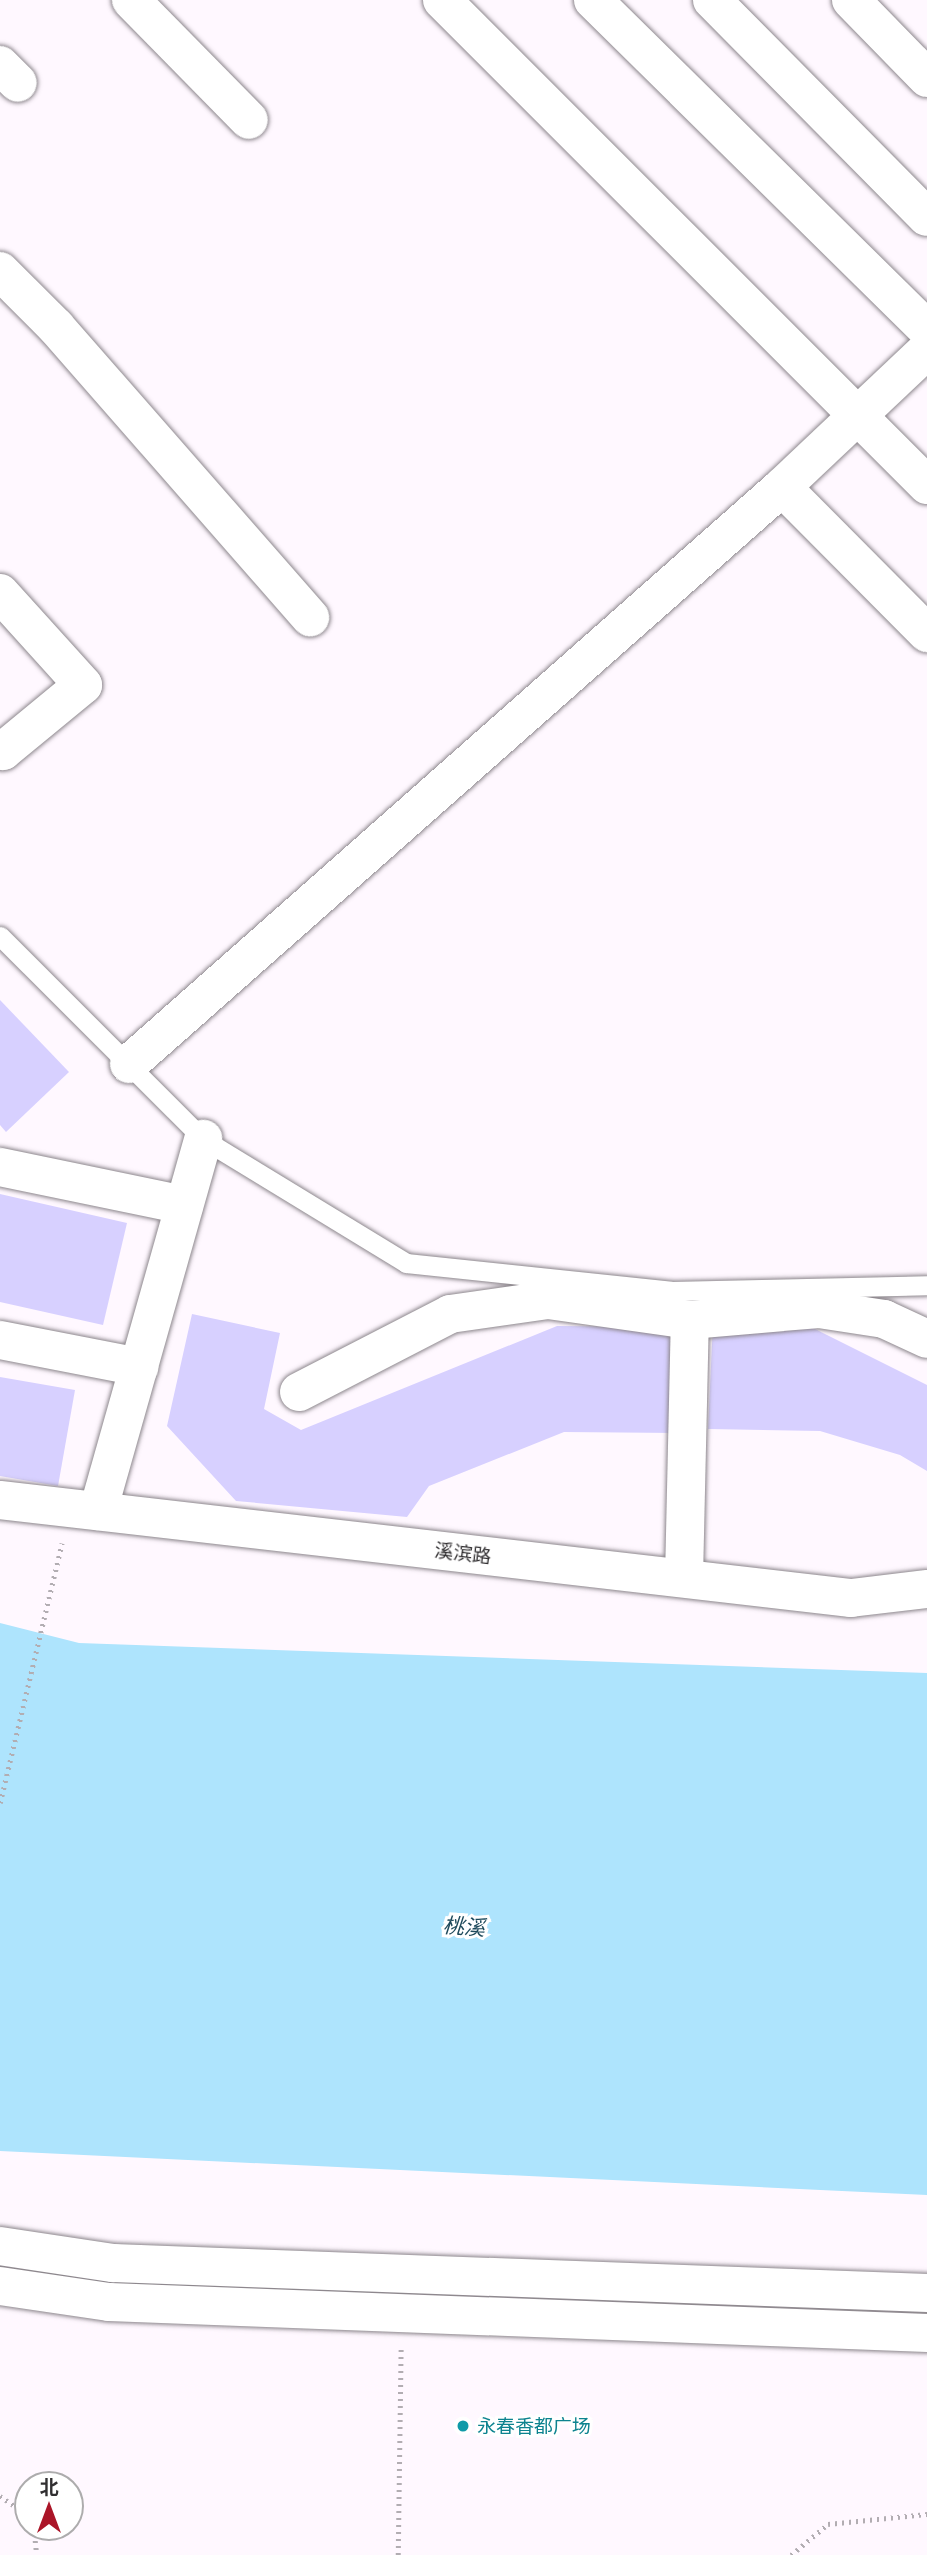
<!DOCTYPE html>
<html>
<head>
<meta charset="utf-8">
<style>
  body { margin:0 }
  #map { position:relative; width:927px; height:2555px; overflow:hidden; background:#fff8ff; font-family:"Exo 2","Noto Sans SC",sans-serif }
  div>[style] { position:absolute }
  .water>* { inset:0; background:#aee4fd }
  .building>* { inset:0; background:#d7d0ff }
  .path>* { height:4.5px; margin-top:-2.25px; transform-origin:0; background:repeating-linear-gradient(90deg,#b2adb2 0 2px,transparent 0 7px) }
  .roads { filter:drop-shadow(0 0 2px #8d878d) drop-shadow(0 0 2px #8d878d) }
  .lane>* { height:19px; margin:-9.5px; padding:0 9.5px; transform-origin:9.5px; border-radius:9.5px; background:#fff }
  .street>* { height:38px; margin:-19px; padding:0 19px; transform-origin:19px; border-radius:19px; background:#fff }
  .secondary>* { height:38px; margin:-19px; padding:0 19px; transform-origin:19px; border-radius:19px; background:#fff }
  .primary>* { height:38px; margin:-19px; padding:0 19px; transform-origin:19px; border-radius:19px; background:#fff }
  .dots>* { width:19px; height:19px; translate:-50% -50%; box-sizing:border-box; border:4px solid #fff; border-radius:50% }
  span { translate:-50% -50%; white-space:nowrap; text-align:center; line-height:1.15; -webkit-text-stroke:6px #fff; paint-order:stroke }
  .street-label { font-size:19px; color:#312f31 }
  .culture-label { font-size:19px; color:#0d838f }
  .left { translate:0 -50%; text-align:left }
  .water-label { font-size:21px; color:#1d495b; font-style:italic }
  .north { position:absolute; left:14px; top:2471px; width:70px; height:70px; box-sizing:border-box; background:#fff; border:2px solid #adacad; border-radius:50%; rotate:0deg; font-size:19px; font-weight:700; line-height:28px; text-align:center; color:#312f31 }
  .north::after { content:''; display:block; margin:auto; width:24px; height:32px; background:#ab1528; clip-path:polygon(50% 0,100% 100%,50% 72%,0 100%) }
</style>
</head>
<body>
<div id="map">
  <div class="water">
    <div style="clip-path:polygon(0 1623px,79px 1643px,927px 1673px,927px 2195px,0 2151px)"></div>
  </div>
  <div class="building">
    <div style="clip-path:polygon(0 1000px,69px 1072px,6px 1132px,0 1125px)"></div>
    <div style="clip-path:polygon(0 1194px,127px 1223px,103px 1325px,0 1302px)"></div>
    <div style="clip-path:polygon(192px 1314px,280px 1333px,264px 1409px,301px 1430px,557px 1326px,678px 1327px,677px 1433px,564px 1432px,429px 1486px,407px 1517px,236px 1501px,167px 1426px)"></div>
    <div style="clip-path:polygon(713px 1323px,811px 1327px,927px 1385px,927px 1471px,900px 1455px,820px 1431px,708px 1429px)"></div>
    <div style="clip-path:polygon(0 1377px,75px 1390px,58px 1486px,0 1476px)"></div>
  </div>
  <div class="path">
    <div style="left:0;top:1803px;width:267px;rotate:-76.6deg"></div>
    <div style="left:0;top:2496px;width:34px;rotate:34deg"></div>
    <div style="left:34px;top:2527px;width:28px;rotate:84deg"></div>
    <div style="left:398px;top:2555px;width:206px;rotate:-89.2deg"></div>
    <div style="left:791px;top:2555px;width:48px;rotate:-40deg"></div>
    <div style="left:828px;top:2524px;width:100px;rotate:-5.8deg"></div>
  </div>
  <div class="roads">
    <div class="lane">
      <div style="left:0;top:936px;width:287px;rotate:45deg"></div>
      <div style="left:203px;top:1139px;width:238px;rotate:31.4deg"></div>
      <div style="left:406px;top:1263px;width:266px;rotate:6deg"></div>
      <div style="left:671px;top:1291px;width:256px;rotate:-1.3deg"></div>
    </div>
    <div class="street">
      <div style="left:131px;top:0;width:168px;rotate:45.5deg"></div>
      <div style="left:442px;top:0;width:686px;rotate:45deg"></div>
      <div style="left:593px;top:0;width:469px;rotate:44.6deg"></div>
      <div style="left:712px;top:0;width:305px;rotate:45.3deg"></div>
      <div style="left:851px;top:0;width:109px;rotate:45.7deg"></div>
      <div style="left:0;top:65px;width:25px;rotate:45deg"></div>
      <div style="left:0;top:271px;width:79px;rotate:45deg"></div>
      <div style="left:56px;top:327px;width:386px;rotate:48.8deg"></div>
      <div style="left:782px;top:487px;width:206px;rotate:45.2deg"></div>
      <div style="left:0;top:593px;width:124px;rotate:47.9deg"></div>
      <div style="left:83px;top:685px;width:104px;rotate:140.5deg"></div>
      <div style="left:3px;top:751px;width:4px;rotate:-135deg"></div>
      <div style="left:129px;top:1064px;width:871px;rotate:-41.46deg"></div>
      <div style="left:782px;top:487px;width:199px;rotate:-43.4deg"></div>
      <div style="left:0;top:1167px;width:188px;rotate:11.7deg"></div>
      <div style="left:0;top:1340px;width:142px;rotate:11deg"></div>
      <div style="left:299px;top:1392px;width:170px;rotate:-27.3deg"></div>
      <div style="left:450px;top:1314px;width:99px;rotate:-8.1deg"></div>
      <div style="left:548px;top:1300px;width:143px;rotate:8deg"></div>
      <div style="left:690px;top:1320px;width:129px;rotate:-4.9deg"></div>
      <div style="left:819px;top:1309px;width:66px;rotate:8.7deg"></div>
      <div style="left:884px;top:1319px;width:47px;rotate:24.9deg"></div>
      <div style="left:98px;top:1511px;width:387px;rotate:-74.2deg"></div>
      <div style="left:684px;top:1578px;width:258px;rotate:-88.7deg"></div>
    </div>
    <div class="secondary">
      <div style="left:0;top:1500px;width:857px;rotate:6.57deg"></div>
      <div style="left:851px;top:1598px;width:77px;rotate:-6.8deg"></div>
    </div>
    <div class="primary">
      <div style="left:0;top:2246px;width:114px;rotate:8.6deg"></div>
      <div style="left:113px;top:2263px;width:815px;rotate:2.11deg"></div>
      <div style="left:0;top:2286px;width:110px;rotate:8.4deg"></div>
      <div style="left:109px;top:2302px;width:819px;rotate:2.17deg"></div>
    </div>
  </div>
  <div class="dots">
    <div style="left:463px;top:2426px;background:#0f9aa8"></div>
  </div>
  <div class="street-label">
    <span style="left:463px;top:1553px;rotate:7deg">溪滨路</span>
  </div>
  <div class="culture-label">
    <span class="left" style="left:477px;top:2426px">永春香都广场</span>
  </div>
  <div class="water-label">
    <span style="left:464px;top:1926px;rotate:4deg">桃溪</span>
  </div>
  <div class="north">北</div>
</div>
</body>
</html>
